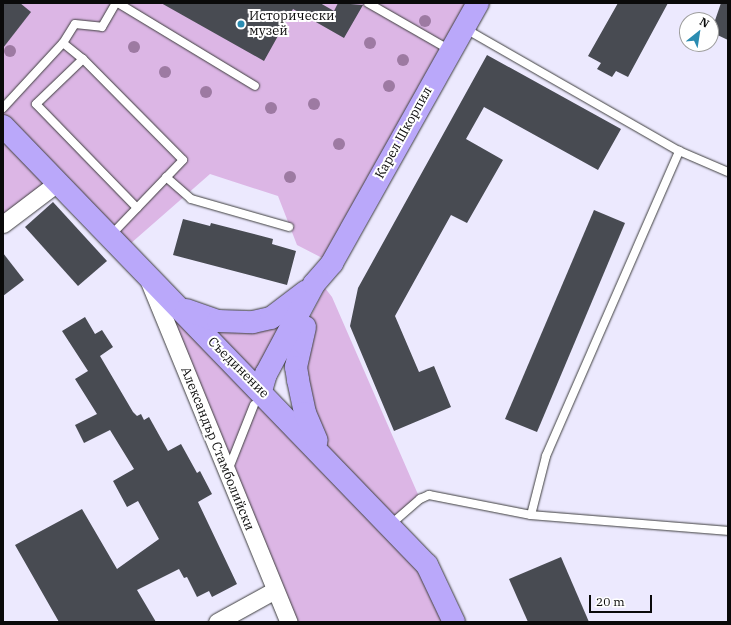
<!DOCTYPE html>
<html>
<head>
<meta charset="utf-8">
<style>
  body { margin:0 }
  #map { position:relative; width:731px; height:625px; overflow:hidden; background:#ece9fe; font-family:"IBM Plex Serif",serif }
  div>[style] { position:absolute }
  .green>* { inset:0; background:#dcb6e5 }
  .building>* { inset:0; background:#484b52 }
  .roads { filter:drop-shadow(0 0 1px #3d3d3d) drop-shadow(0 0 1px #3d3d3d) }
  .lane>* { height:8px; margin:-4px; padding:0 4px; transform-origin:4px; border-radius:4px; background:#fff }
  .street>* { height:17px; margin:-8.5px; padding:0 8.5px; transform-origin:8.5px; border-radius:8.5px; background:#fff }
  .secondary>* { height:22px; margin:-11px; padding:0 11px; transform-origin:11px; border-radius:11px; background:#baa8fa }
  .trees>* { width:12px; height:12px; margin:-6px; border-radius:50%; background:#9d7aa2 }
  .dots>* { width:11px; height:11px; translate:-50% -50%; box-sizing:border-box; border:2px solid #fff; border-radius:50% }
  span { translate:-50% -50%; white-space:nowrap; text-align:center; line-height:1.15; -webkit-text-stroke:4px #fff; paint-order:stroke }
  .poi-label { font-size:13px; color:#0a0a0a }
  .left { translate:0 -50%; text-align:left }
  .street-label { font-size:13px; color:#0a0a0a }
  .frame { position:absolute; inset:0; border:4px solid #0a0a0a; pointer-events:none }
  .north { position:absolute; left:679px; top:12px; width:40px; height:40px; box-sizing:border-box; background:#fff; border:1px solid #9d9d9d; border-radius:50%; rotate:30deg; font-size:11px; font-weight:700; line-height:16px; text-align:center; color:#0a0a0a }
  .north::after { content:''; display:block; margin:auto; width:14px; height:18px; background:#2b8cb1; clip-path:polygon(50% 0,100% 100%,50% 72%,0 100%) }
  .scale { position:absolute; left:589px; top:595px; width:63px; height:18px; box-sizing:border-box; border:2px solid #0a0a0a; border-top:0; padding-left:5px; font-size:12px; line-height:14px; white-space:nowrap; color:#0a0a0a; -webkit-text-stroke:3px #fff; paint-order:stroke }
</style>
</head>
<body>
<div id="map">
  <div class="green">
    <div style="clip-path:polygon(3px 3px,478px 3px,332px 263px,297px 245px,278px 196px,210px 174px,122px 251px,57px 183px,3px 224px)"></div>
    <div style="clip-path:polygon(146px 275px,203px 318px,287px 308px,261px 391px,323px 453px,305px 413px,305px 327px,325px 288px,332px 297px,420px 499px,390px 525px,454px 622px,289px 622px)"></div>
  </div>
  <div class="building">
    <div style="clip-path:polygon(3px 3px,20px 3px,31px 12px,3px 48px)"></div>
    <div style="clip-path:polygon(161px 3px,320px 3px,334px 11px,338px 3px,363px 5px,344px 38px,293px 9px,264px 61px)"></div>
    <div style="clip-path:polygon(618px 3px,668px 3px,628px 77px,616px 71px,612px 77px,597px 69px,601px 63px,588px 56px)"></div>
    <div style="clip-path:polygon(721px 3px,728px 3px,728px 40px,711px 32px)"></div>
    <div style="clip-path:polygon(487px 55px,621px 129px,598px 170px,484px 107px,466px 139px,503px 160px,467px 223px,451px 215px,395px 316px,419px 372px,434px 366px,451px 407px,394px 431px,350px 326px,358px 288px)"></div>
    <div style="clip-path:polygon(53px 202px,107px 261px,78px 286px,25px 227px)"></div>
    <div style="clip-path:polygon(594px 210px,625px 223px,537px 432px,505px 419px)"></div>
    <div style="clip-path:polygon(183px 219px,210px 226px,211px 223px,273px 239px,272px 244px,296px 251px,287px 285px,173px 255px)"></div>
    <div style="clip-path:polygon(3px 253px,24px 280px,3px 296px)"></div>
    <div style="clip-path:polygon(85px 317px,95px 334px,102px 330px,113px 347px,100px 356px,133px 412px,137px 416px,141px 414px,144px 420px,149px 417px,168px 451px,181px 444px,197px 473px,200px 471px,212px 494px,198px 502px,237px 584px,212px 597px,209px 591px,197px 597px,187px 577px,184px 578px,179px 569px,137px 590px,156px 622px,59px 622px,15px 545px,82px 509px,117px 569px,159px 539px,138px 501px,127px 507px,113px 481px,134px 469px,110px 430px,84px 443px,75px 425px,97px 414px,75px 379px,88px 371px,62px 331px)"></div>
    <div style="clip-path:polygon(561px 557px,589px 622px,528px 622px,509px 579px)"></div>
  </div>
  <div class="roads">
    <div class="lane">
      <div style="left:118px;top:3px;width:160px;rotate:31.2deg"></div>
      <div style="left:368px;top:3px;width:95px;rotate:29.8deg"></div>
      <div style="left:464px;top:28px;width:248px;rotate:29.8deg"></div>
      <div style="left:679px;top:151px;width:53px;rotate:23.2deg"></div>
      <div style="left:63px;top:43px;width:22px;rotate:-58deg"></div>
      <div style="left:75px;top:24px;width:27px;rotate:6deg"></div>
      <div style="left:102px;top:27px;width:28px;rotate:-60deg"></div>
      <div style="left:83px;top:59px;width:65px;rotate:136.2deg"></div>
      <div style="left:36px;top:104px;width:145px;rotate:45.8deg"></div>
      <div style="left:3px;top:108px;width:88px;rotate:-47.3deg"></div>
      <div style="left:63px;top:43px;width:26px;rotate:39deg"></div>
      <div style="left:83px;top:59px;width:142px;rotate:45.3deg"></div>
      <div style="left:183px;top:160px;width:105px;rotate:133.8deg"></div>
      <div style="left:166px;top:177px;width:33px;rotate:41deg"></div>
      <div style="left:191px;top:199px;width:102px;rotate:15.9deg"></div>
      <div style="left:229px;top:468px;width:68px;rotate:-68.4deg"></div>
      <div style="left:531px;top:515px;width:61px;rotate:-75.7deg"></div>
      <div style="left:546px;top:456px;width:333px;rotate:-66.4deg"></div>
      <div style="left:390px;top:525px;width:40px;rotate:-41deg"></div>
      <div style="left:420px;top:499px;width:10px;rotate:-24deg"></div>
      <div style="left:429px;top:495px;width:104px;rotate:11.1deg"></div>
      <div style="left:531px;top:515px;width:198px;rotate:4.6deg"></div>
    </div>
    <div class="street">
      <div style="left:3px;top:224px;width:68px;rotate:-37.2deg"></div>
      <div style="left:148px;top:279px;width:371px;rotate:67.7deg"></div>
      <div style="left:217px;top:622px;width:66px;rotate:-28.9deg"></div>
    </div>
    <div class="secondary">
      <div style="left:3px;top:126px;width:610px;rotate:46deg"></div>
      <div style="left:427px;top:565px;width:63px;rotate:64.7deg"></div>
      <div style="left:186px;top:310px;width:34px;rotate:19deg"></div>
      <div style="left:218px;top:321px;width:35px;rotate:2deg"></div>
      <div style="left:253px;top:322px;width:18px;rotate:-13deg"></div>
      <div style="left:271px;top:318px;width:43px;rotate:-37.4deg"></div>
      <div style="left:305px;top:327px;width:41px;rotate:102.7deg"></div>
      <div style="left:296px;top:367px;width:13px;rotate:81deg"></div>
      <div style="left:298px;top:380px;width:34px;rotate:78deg"></div>
      <div style="left:305px;top:413px;width:30px;rotate:67deg"></div>
      <div style="left:261px;top:391px;width:18px;rotate:-74deg"></div>
      <div style="left:266px;top:374px;width:102px;rotate:-61.9deg"></div>
      <div style="left:314px;top:284px;width:28px;rotate:-49deg"></div>
      <div style="left:332px;top:263px;width:298px;rotate:-60.7deg"></div>
    </div>
  </div>
  <div class="trees">
    <div style="left:425px;top:21px"></div>
    <div style="left:370px;top:43px"></div>
    <div style="left:134px;top:47px"></div>
    <div style="left:10px;top:51px"></div>
    <div style="left:403px;top:60px"></div>
    <div style="left:165px;top:72px"></div>
    <div style="left:389px;top:86px"></div>
    <div style="left:206px;top:92px"></div>
    <div style="left:314px;top:104px"></div>
    <div style="left:271px;top:108px"></div>
    <div style="left:339px;top:144px"></div>
    <div style="left:290px;top:177px"></div>
  </div>
  <div class="dots">
    <div style="left:241px;top:24px;background:#2b8cb1"></div>
  </div>
  <div class="poi-label">
    <span class="left" style="left:249px;top:24px">Исторически<br>музей</span>
  </div>
  <div class="street-label">
    <span style="left:404px;top:133px;rotate:-61deg">Карел Шкорпил</span>
    <span style="left:238px;top:368px;rotate:45deg">Съединение</span>
    <span style="left:217px;top:449px;rotate:68deg">Александър Стамболийски</span>
  </div>
  <div class="frame"></div>
  <div class="north">N</div>
  <div class="scale">20 m</div>
</div>
</body>
</html>
